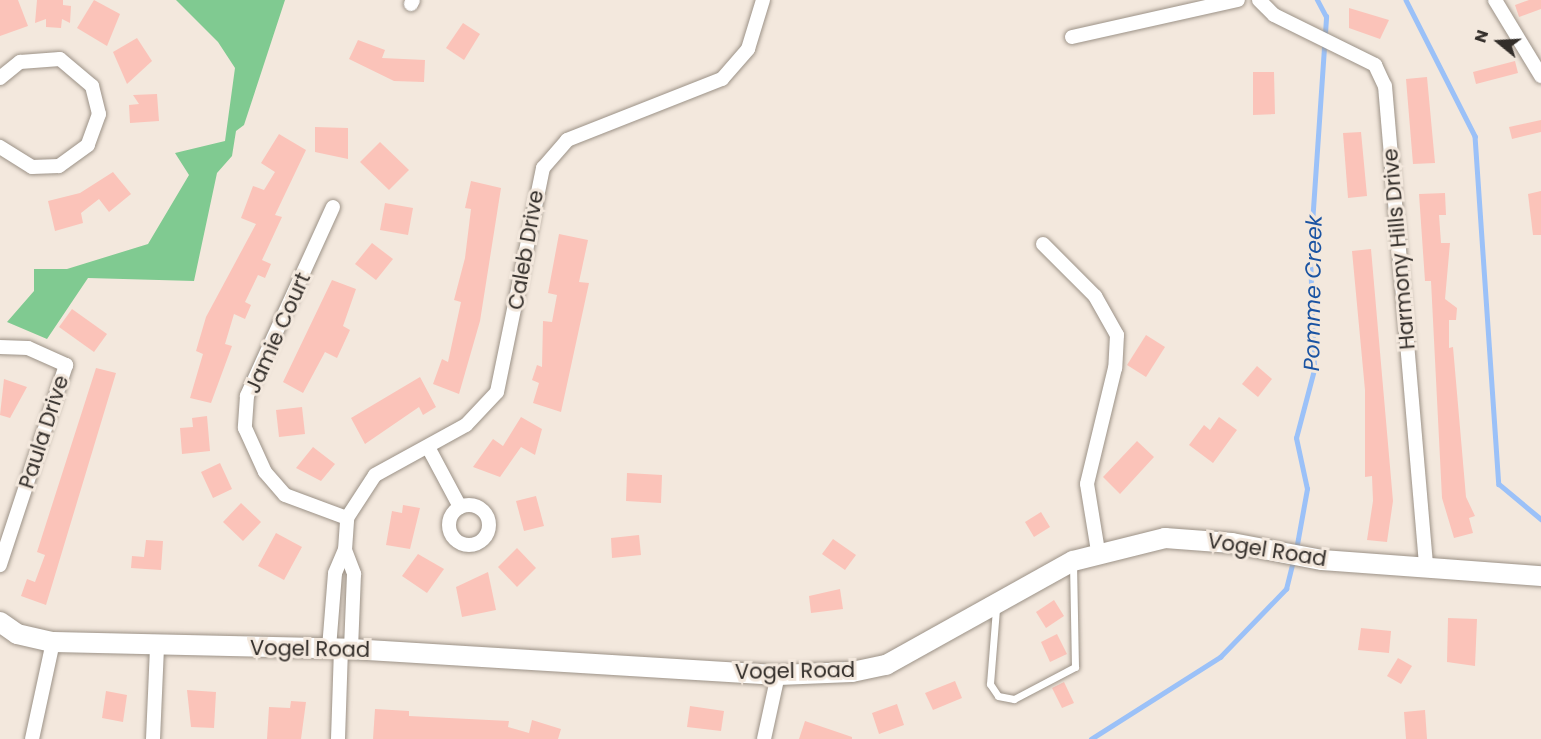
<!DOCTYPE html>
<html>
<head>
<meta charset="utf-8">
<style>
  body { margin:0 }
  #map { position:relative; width:1541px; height:739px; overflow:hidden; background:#f3e8dd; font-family:Poppins,sans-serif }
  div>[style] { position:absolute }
  .forest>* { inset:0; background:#80ca91 }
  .stream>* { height:4.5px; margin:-2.25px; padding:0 2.25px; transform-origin:2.25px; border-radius:2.25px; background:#9bc1f8 }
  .building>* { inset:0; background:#fbc3b9 }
  .roads { filter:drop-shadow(0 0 2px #9c9287) drop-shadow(0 0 2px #9c9287) }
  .lane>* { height:7px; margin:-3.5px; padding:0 3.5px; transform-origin:3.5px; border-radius:3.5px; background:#fff }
  .street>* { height:14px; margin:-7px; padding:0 7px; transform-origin:7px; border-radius:7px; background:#fff }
  .street>.ring { margin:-7px; padding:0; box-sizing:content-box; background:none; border:14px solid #fff; border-radius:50% }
  .secondary>* { height:20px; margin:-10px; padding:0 10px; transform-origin:10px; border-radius:10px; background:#fff }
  span { translate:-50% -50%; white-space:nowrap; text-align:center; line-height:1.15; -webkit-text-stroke:6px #f3e8dd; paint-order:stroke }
  .street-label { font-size:21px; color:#332e2a }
  .water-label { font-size:22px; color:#1a53a2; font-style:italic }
  .north { position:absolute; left:1469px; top:12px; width:60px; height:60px; -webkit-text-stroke:4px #f3e8dd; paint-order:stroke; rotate:288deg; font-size:16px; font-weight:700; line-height:24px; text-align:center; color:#332e2a }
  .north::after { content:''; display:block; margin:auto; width:21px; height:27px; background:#332e2a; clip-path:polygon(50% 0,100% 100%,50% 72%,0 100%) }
</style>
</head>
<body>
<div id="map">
  <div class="forest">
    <div style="clip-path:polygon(176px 0,285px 0,244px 125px,236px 131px,232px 156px,217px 173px,194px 281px,88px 278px,47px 339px,7px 322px,34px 291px,34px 269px,67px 269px,148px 244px,189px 175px,175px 153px,225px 141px,235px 68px,218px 42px)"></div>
  </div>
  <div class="stream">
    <div style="left:1406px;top:0;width:153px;rotate:63.1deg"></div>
    <div style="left:1475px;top:136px;width:349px;rotate:86.1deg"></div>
    <div style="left:1499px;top:484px;width:55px;rotate:39.8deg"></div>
    <div style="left:1296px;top:550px;width:62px;rotate:-79.8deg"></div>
    <div style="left:1307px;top:489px;width:52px;rotate:-102.2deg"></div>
    <div style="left:1296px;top:438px;width:70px;rotate:-75.2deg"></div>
    <div style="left:1314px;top:370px;width:117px;rotate:-92deg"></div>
    <div style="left:1310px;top:253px;width:237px;rotate:-86.1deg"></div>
    <div style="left:1326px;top:17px;width:19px;rotate:-118deg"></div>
    <div style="left:1091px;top:739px;width:153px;rotate:-32.4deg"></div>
    <div style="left:1220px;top:657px;width:95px;rotate:-45.9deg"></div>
    <div style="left:1286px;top:589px;width:29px;rotate:-76deg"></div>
  </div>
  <div class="building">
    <div style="clip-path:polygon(0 0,18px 0,28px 26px,0 36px)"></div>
    <div style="clip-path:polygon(37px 0,63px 0,63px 5px,71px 6px,70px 23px,62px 19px,61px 28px,46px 27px,46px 19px,35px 23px)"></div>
    <div style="clip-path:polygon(94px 0,120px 14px,107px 46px,77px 28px)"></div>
    <div style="clip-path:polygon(1529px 0,1541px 0,1541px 9px,1519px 17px,1515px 5px)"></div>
    <div style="clip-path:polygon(1349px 8px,1389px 20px,1380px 39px,1349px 28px)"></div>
    <div style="clip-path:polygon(463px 23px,480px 34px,464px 60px,446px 48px)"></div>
    <div style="clip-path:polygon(137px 38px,152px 61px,127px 84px,113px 52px)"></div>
    <div style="clip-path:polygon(358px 40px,385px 50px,382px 58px,425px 60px,424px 82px,394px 81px,349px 59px)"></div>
    <div style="clip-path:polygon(1515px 61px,1518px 73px,1476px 84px,1473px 72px)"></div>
    <div style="clip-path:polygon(1253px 72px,1274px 72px,1275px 114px,1253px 115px)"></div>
    <div style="clip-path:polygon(1427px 77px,1435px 163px,1413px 164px,1406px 79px)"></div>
    <div style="clip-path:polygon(157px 94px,159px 121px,130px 123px,129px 105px,139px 104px,133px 95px)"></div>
    <div style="clip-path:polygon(1541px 120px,1541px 132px,1512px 139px,1509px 127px)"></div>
    <div style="clip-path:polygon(315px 127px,348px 128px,348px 159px,315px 152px)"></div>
    <div style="clip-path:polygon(1361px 132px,1367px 196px,1348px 198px,1343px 133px)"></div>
    <div style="clip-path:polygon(279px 134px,306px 150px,275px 215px,282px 217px,262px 260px,271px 264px,265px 278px,258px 275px,245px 302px,251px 305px,245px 319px,234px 314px,225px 344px,232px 346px,211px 403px,190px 398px,203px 354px,196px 351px,206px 317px,256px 224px,241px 218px,253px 186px,264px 190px,275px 172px,261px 163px)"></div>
    <div style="clip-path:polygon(380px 142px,409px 170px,389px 190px,360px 162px)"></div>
    <div style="clip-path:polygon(113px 172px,131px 194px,109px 212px,99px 199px,81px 213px,83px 223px,55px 231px,48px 201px,80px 193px)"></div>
    <div style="clip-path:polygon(471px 181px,501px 188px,480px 321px,459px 394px,433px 384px,442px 359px,448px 362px,461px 302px,454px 300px,465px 258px,471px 209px,465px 208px)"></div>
    <div style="clip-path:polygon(1541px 191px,1541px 235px,1533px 235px,1528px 194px)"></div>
    <div style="clip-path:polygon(1445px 193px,1446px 215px,1439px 215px,1441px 243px,1450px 243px,1445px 299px,1457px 308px,1456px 320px,1449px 320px,1449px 348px,1453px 347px,1466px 497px,1475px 516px,1469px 518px,1473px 533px,1454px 538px,1442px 498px,1431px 281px,1425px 281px,1419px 194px)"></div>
    <div style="clip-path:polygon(385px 203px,413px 208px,408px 235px,380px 230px)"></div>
    <div style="clip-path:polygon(559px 234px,588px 240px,579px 282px,589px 283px,561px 412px,533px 403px,539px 383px,532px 380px,537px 365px,542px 367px,543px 321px,552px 322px,557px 295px,548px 293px)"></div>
    <div style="clip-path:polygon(372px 243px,393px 259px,376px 280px,355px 264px)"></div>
    <div style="clip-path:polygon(1371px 249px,1393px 501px,1387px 542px,1367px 540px,1373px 501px,1372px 476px,1365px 477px,1365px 390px,1352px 251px)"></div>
    <div style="clip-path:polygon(332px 280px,356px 289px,343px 326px,350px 330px,337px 358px,325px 352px,303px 393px,283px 382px)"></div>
    <div style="clip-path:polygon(72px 309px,107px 334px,94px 352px,59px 327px)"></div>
    <div style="clip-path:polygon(1146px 335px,1165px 347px,1146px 377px,1127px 365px)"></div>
    <div style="clip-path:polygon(1257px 366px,1272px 379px,1258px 397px,1242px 384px)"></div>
    <div style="clip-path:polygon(96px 368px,116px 373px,46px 605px,21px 596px,27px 579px,35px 582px,45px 555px,37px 552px)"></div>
    <div style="clip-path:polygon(420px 377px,436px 407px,423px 415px,419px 407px,365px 444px,351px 418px)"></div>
    <div style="clip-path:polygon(4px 379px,27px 387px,10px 418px,0 415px)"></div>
    <div style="clip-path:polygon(302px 407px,305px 434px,279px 437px,276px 410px)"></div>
    <div style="clip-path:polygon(207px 416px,210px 451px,182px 454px,180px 428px,193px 427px,192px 418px)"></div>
    <div style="clip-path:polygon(521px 417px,542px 429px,535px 455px,521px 447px,500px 477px,473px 467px,493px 439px,503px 446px)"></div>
    <div style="clip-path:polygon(1219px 417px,1237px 430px,1213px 463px,1189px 445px,1204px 425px,1210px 430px)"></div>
    <div style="clip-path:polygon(1137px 441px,1154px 457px,1120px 494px,1103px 477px)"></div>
    <div style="clip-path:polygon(313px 447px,335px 464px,321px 481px,296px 468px)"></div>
    <div style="clip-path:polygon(220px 463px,232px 489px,213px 498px,201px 472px)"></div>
    <div style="clip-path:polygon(627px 473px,662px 475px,661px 503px,626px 501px)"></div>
    <div style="clip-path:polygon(536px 496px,544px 526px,524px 531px,516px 501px)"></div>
    <div style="clip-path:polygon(241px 503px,261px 522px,243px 541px,223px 522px)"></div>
    <div style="clip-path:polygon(403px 505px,420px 508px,410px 549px,386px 545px,392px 511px,402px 513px)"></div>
    <div style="clip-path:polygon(1041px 512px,1050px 527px,1034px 537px,1025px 522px)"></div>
    <div style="clip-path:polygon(276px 533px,302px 547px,284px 580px,258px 566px)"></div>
    <div style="clip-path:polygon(639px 535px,641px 555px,612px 558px,611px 538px)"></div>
    <div style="clip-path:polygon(833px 539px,856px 555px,845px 570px,822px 554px)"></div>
    <div style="clip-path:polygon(146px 540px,163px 541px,161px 570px,131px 568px,132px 556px,144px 557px)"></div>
    <div style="clip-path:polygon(517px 548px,536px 568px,517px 587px,498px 567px)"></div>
    <div style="clip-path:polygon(418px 554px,444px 569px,427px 593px,402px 576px)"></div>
    <div style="clip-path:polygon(488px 572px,496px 610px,462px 617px,456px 587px)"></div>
    <div style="clip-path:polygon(840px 589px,843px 609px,811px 613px,809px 596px)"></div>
    <div style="clip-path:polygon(1054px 600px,1064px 616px,1046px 628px,1036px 612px)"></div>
    <div style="clip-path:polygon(1448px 618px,1477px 619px,1475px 666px,1447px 662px)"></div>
    <div style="clip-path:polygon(1361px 628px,1391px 631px,1389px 653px,1358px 650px)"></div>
    <div style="clip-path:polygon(1057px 634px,1067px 654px,1050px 662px,1041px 642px)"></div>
    <div style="clip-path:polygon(1398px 658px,1412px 666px,1401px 684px,1387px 676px)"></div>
    <div style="clip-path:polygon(955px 681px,962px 698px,933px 710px,925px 693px)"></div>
    <div style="clip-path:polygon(1064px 682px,1074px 703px,1062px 708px,1052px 688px)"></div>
    <div style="clip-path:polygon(187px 690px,216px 692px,214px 728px,191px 727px)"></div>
    <div style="clip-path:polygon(106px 691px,127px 695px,123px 722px,102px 718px)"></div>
    <div style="clip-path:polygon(291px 701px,306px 702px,301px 739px,267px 739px,269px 707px,290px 708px)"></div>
    <div style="clip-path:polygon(897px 704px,904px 725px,879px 734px,872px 713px)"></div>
    <div style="clip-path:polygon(690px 706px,724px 711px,721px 731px,687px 727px)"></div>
    <div style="clip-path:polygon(375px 709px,409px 711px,409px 716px,509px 721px,508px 727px,529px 733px,532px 720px,561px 729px,558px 739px,373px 739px)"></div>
    <div style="clip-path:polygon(1425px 710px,1427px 739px,1406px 739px,1404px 712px)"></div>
    <div style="clip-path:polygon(805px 721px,852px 737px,852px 739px,799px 739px)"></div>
  </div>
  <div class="roads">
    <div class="lane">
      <div style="left:996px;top:609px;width:75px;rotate:94.6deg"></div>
      <div style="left:990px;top:684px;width:14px;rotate:56deg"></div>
      <div style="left:998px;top:696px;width:16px;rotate:11deg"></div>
      <div style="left:1014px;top:699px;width:69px;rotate:-27.7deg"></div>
      <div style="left:1075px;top:667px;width:103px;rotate:-91.1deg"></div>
    </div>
    <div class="street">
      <div style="left:1259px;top:0;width:21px;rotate:45deg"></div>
      <div style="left:1274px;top:15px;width:113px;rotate:26.3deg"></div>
      <div style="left:1375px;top:65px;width:23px;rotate:65deg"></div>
      <div style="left:1385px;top:86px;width:485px;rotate:85.1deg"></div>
      <div style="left:1495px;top:0;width:89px;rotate:58.8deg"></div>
      <div style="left:411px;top:4px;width:4px;rotate:-63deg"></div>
      <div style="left:1072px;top:37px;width:170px;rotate:-12.6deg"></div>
      <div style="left:0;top:78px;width:26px;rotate:-39deg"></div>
      <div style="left:20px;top:62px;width:40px;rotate:-4.3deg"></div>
      <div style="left:60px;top:59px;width:42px;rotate:40.2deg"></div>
      <div style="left:92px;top:86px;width:29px;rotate:76deg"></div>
      <div style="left:99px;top:114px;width:33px;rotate:110deg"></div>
      <div style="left:88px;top:145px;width:36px;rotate:144deg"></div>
      <div style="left:59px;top:166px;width:27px;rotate:178deg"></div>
      <div style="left:32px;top:167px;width:38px;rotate:-148deg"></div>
      <div style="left:333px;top:207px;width:208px;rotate:114.5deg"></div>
      <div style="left:247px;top:396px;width:32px;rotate:94deg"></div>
      <div style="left:245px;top:428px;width:48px;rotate:65.6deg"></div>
      <div style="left:265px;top:472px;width:30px;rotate:49deg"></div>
      <div style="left:285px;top:495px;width:66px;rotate:20.4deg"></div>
      <div style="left:1043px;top:244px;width:74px;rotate:45deg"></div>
      <div style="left:1095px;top:296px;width:45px;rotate:60.6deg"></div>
      <div style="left:1117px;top:335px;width:33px;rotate:93deg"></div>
      <div style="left:1115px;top:368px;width:119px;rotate:103.6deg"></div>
      <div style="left:1087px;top:484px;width:68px;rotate:80.7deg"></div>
      <div style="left:0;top:347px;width:28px;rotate:2deg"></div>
      <div style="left:28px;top:348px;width:42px;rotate:24.1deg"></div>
      <div style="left:66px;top:365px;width:211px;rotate:108.3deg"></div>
      <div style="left:428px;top:447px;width:68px;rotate:61.9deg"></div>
      <div class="ring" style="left:449px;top:505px;width:26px;height:26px"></div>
      <div style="left:345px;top:550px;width:26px;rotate:69deg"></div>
      <div style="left:354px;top:574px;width:75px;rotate:92.3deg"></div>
      <div style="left:329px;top:648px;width:75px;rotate:-85.4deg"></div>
      <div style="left:335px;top:573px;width:25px;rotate:-67deg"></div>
      <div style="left:345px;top:550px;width:32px;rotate:-86deg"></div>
      <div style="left:347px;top:518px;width:51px;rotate:-56.9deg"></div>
      <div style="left:375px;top:475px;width:104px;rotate:-28.8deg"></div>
      <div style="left:466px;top:425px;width:45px;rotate:-46.8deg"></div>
      <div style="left:497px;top:392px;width:229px;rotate:-78.4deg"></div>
      <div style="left:543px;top:168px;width:37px;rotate:-49deg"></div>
      <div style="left:567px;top:140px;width:167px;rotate:-21.5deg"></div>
      <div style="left:722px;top:79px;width:40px;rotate:-49deg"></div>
      <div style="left:748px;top:49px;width:51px;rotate:-73deg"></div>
      <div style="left:32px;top:739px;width:99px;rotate:-77.8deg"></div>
      <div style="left:153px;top:739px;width:92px;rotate:-87.5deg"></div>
      <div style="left:338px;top:739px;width:91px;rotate:-88.1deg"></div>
      <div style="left:764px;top:739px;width:66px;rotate:-77.7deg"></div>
    </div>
    <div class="secondary">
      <div style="left:0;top:622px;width:21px;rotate:35deg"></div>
      <div style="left:17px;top:634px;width:37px;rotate:13deg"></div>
      <div style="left:53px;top:642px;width:298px;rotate:1.3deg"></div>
      <div style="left:351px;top:649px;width:428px;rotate:3.5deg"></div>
      <div style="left:778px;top:675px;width:74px;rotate:-2.3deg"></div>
      <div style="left:852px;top:672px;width:35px;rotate:-12deg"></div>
      <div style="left:886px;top:665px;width:214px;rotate:-29.1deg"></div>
      <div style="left:1073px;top:561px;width:95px;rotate:-14deg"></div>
      <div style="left:1165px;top:538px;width:67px;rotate:4.3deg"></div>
      <div style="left:1232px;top:543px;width:92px;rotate:10.7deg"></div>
      <div style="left:1322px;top:560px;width:220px;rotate:4.2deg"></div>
    </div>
  </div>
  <div class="street-label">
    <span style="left:1399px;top:249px;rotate:-95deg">Harmony Hills Drive</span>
    <span style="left:526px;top:250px;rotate:-80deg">Caleb Drive</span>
    <span style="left:278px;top:333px;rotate:-66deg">Jamie Court</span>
    <span style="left:44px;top:432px;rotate:-72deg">Paula Drive</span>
    <span style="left:1267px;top:550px;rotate:9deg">Vogel Road</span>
    <span style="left:310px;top:649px;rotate:1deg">Vogel Road</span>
    <span style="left:795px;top:671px;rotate:-1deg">Vogel Road</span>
  </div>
  <div class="water-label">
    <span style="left:1313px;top:293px;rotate:-89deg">Pomme Creek</span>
  </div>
  <div class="north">N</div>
</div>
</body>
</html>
